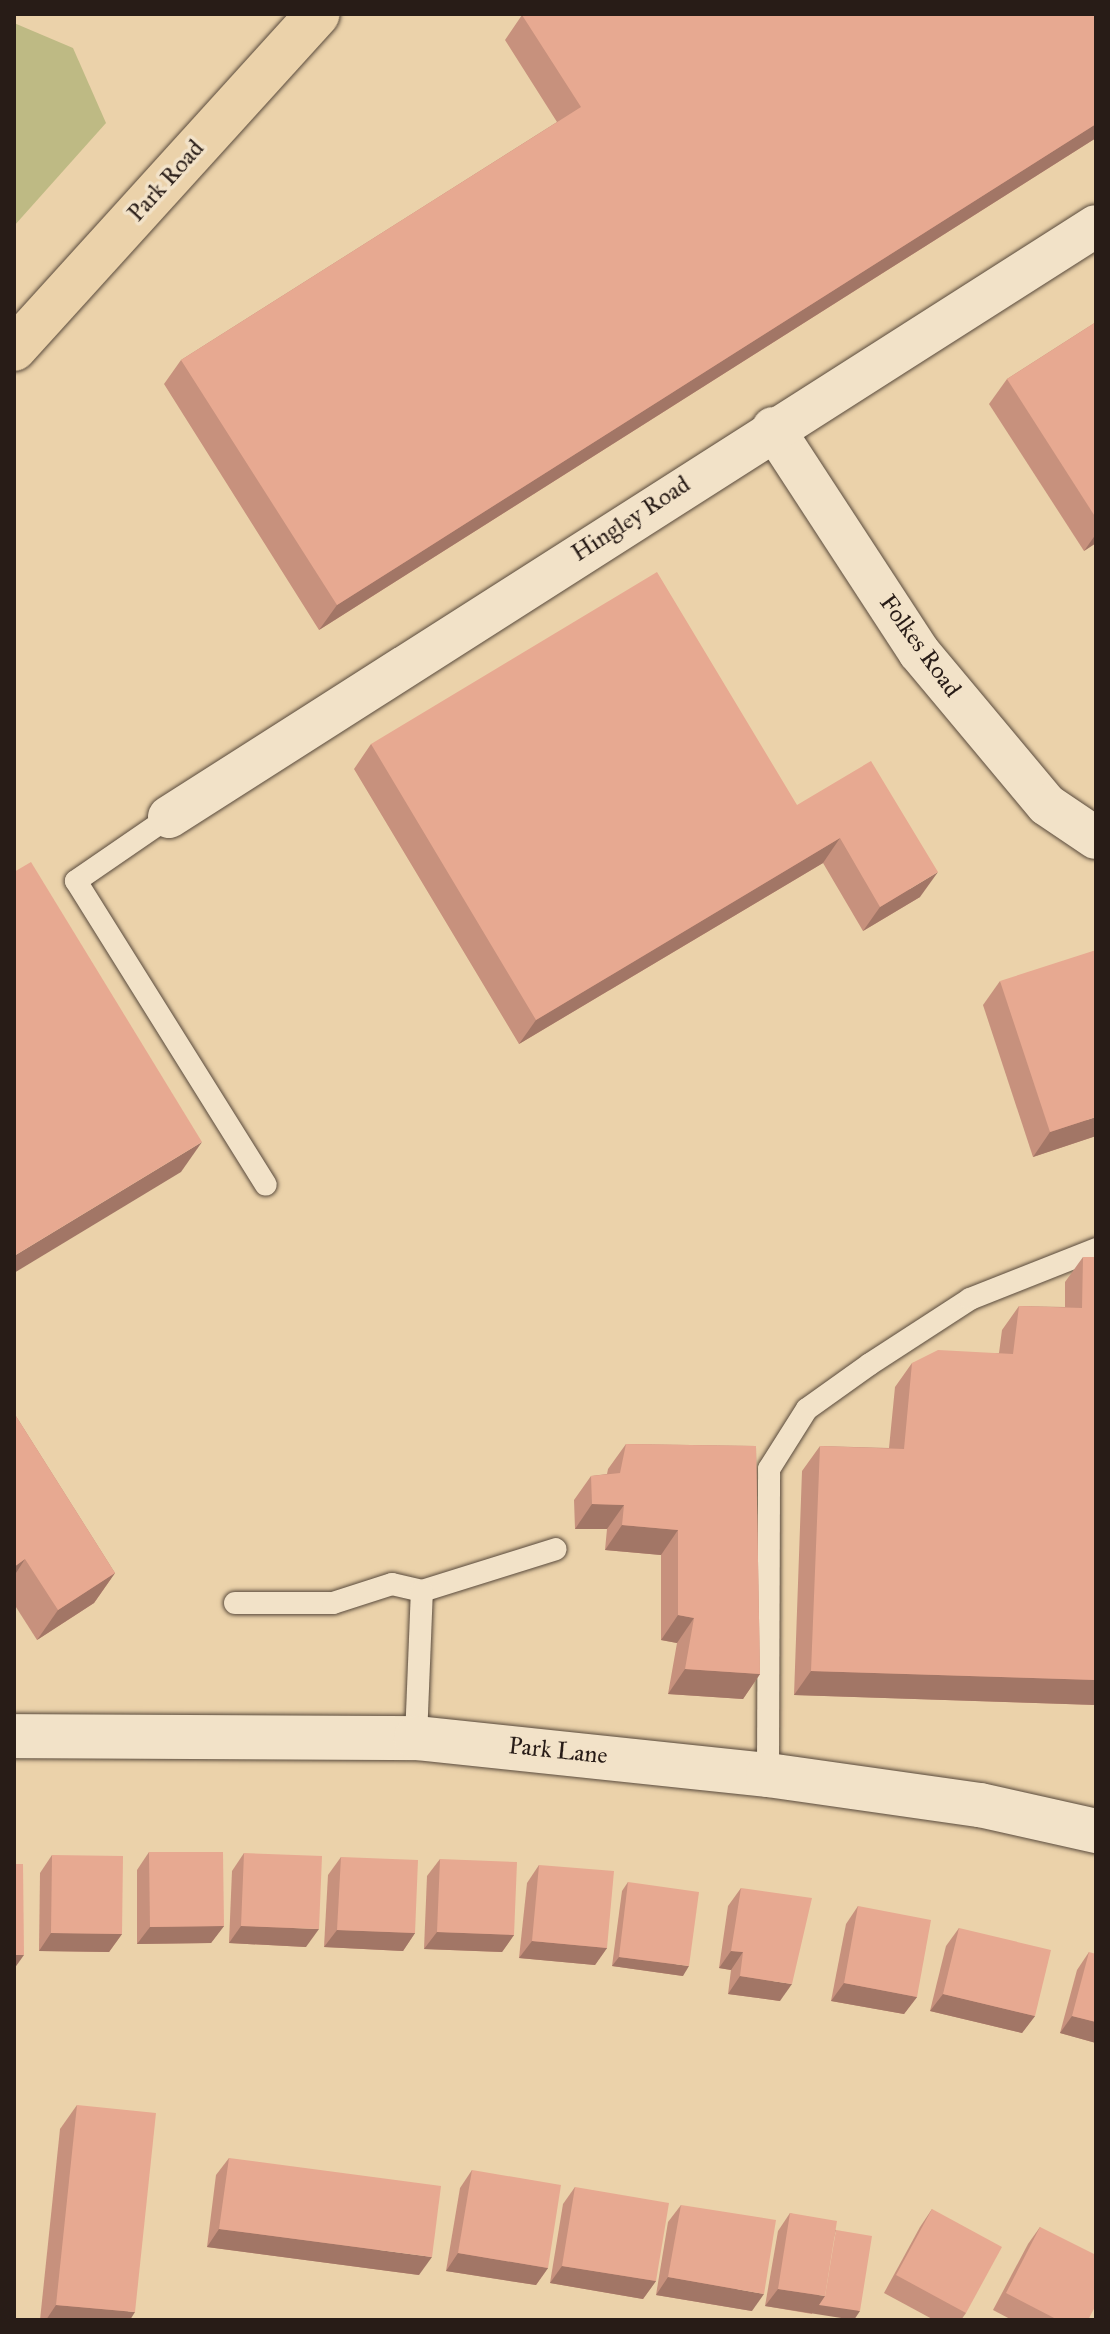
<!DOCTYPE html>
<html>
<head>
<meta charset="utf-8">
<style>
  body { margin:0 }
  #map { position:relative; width:1110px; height:2334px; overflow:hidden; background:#ebd2aa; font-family:"IM FELL Great Primer",serif }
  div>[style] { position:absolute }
  .green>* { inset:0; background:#beba84 }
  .roads { filter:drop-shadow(0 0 2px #594a3c) drop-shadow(0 0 2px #594a3c) }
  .lane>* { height:22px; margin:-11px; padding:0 11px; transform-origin:11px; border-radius:11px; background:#f2e2c8 }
  .street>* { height:42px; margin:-21px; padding:0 21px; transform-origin:21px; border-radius:21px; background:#f2e2c8 }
  .secondary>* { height:44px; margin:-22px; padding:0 22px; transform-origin:22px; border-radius:22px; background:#f2e2c8 }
  .highway>* { height:44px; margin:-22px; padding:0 22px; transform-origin:22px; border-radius:22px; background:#ebd2aa }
  .wall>* { inset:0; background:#c7917d }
  .shaded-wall>* { inset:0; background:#a27666 }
  .building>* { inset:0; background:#e7a991 }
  span { translate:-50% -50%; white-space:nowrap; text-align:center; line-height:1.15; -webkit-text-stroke:7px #f2e2c8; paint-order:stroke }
  .street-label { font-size:24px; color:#281c17 }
  .frame { position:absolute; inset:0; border:16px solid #281c17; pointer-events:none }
</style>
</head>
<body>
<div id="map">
  <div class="green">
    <div style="clip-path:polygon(14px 23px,73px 48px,106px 123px,14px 226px)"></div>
  </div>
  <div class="roads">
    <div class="lane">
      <div style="left:169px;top:817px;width:113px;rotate:145.5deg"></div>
      <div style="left:76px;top:881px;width:358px;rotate:58deg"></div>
      <div style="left:235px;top:1603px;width:98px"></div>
      <div style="left:333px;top:1603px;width:62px;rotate:-17.9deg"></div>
      <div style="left:392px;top:1584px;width:31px;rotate:13deg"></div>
      <div style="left:422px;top:1591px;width:140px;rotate:-17.4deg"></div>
      <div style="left:416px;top:1738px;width:147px;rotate:-87.7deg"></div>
      <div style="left:768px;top:1775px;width:306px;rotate:-89.8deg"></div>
      <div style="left:769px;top:1469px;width:71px;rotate:-57.7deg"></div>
      <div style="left:807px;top:1409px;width:77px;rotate:-35.5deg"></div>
      <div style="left:870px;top:1364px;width:119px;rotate:-33deg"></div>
      <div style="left:970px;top:1299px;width:136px;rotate:-21.6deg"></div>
    </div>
    <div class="street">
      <div style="left:773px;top:428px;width:267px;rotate:56.9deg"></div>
      <div style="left:919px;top:652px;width:199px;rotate:50.1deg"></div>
      <div style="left:1047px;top:805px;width:59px;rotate:34deg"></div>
      <div style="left:169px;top:817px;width:1099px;rotate:-32.52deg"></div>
    </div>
    <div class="secondary">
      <div style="left:14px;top:1736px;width:402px;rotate:0.3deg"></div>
      <div style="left:416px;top:1738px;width:354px;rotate:6deg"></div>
      <div style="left:768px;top:1775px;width:214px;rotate:8.1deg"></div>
      <div style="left:980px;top:1805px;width:119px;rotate:12.6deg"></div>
    </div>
    <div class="highway">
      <div style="left:14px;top:349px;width:452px;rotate:-47.8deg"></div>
    </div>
  </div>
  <div class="wall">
    <div style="clip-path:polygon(1096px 14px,1096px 138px,319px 630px,164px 384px,181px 360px,557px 122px,505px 40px,522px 15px)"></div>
    <div style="clip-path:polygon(1096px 322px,1096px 543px,1084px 551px,989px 404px,1007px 379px)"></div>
    <div style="clip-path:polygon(371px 744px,797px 805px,920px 897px,863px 931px,823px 863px,519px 1044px,354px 769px)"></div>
    <div style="clip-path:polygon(1000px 981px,1096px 1136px,1033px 1157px,983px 1005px)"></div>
    <div style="clip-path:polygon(1083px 1257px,1096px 1705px,794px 1695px,802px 1471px,820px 1446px,889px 1448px,895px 1387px,912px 1363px,999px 1353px,1002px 1330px,1019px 1306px,1065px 1307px,1065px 1282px)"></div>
    <div style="clip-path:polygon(14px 1413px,115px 1573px,94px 1603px,37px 1640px,14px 1604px)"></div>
    <div style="clip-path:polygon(626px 1444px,756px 1446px,760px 1674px,743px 1699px,668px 1694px,677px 1643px,661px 1640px,661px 1555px,605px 1550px,607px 1529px,575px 1529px,574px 1500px,591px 1476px,607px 1474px,608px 1469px)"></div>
    <div style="clip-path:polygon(149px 1852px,224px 1926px,211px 1943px,137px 1944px,137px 1870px)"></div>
    <div style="clip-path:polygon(244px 1853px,306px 1947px,229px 1943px,232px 1871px)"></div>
    <div style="clip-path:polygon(52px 1855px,122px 1934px,109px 1952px,39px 1951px,40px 1873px)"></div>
    <div style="clip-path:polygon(341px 1857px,415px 1933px,403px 1951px,324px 1947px,328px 1875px)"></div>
    <div style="clip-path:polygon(440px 1859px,514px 1935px,502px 1952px,424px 1949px,427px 1876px)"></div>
    <div style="clip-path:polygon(539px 1865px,607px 1948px,595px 1965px,519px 1958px,527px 1883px)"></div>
    <div style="clip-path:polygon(628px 1882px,683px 1976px,612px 1966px,622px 1891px)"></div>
    <div style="clip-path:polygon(741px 1888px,780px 2001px,728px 1994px,731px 1970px,719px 1968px,728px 1906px)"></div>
    <div style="clip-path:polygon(858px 1906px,917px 1997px,904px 2014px,831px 2001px,846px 1924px)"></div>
    <div style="clip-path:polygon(959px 1928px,1035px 2016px,1022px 2033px,930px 2011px,946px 1946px)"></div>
    <div style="clip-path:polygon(1089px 1952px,1096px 2043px,1060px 2033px,1077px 1970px)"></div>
    <div style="clip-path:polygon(77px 2105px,130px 2320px,40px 2320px,60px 2129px)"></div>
    <div style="clip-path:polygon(229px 2158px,419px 2275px,207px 2247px,216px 2175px)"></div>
    <div style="clip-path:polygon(472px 2170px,548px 2268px,536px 2285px,446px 2271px,460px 2188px)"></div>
    <div style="clip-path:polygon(575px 2187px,656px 2281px,643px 2299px,550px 2283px,563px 2204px)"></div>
    <div style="clip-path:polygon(681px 2205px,752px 2311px,656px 2295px,668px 2222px)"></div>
    <div style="clip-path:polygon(932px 2209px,966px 2313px,961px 2320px,934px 2320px,884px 2293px,920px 2227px)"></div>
    <div style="clip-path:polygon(790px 2213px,836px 2230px,812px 2314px,765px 2306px,778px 2231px)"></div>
    <div style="clip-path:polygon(1040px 2227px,1088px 2320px,1012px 2320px,993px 2310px,1028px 2244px)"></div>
  </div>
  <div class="shaded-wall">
    <div style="clip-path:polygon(1096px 124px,1096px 138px,319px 630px,337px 605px)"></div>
    <div style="clip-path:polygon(1096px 534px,1096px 543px,1084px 551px)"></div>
    <div style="clip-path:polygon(840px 838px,823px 863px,519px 1044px,536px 1020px)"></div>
    <div style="clip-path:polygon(938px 872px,920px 897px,863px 931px,880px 907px)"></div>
    <div style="clip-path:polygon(1096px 1117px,1096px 1136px,1033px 1157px,1050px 1132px)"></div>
    <div style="clip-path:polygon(202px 1142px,181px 1172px,14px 1273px,14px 1256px)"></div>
    <div style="clip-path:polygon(592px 1504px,624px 1505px,607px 1529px,575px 1529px)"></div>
    <div style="clip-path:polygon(622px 1525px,678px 1530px,661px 1555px,605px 1550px)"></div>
    <div style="clip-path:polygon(25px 1559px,14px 1576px,14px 1567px)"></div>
    <div style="clip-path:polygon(115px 1573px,94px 1603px,37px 1640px,58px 1610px)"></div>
    <div style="clip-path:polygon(678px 1615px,694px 1618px,677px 1643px,661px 1640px)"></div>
    <div style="clip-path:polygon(685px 1669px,760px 1674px,743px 1699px,668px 1694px)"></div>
    <div style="clip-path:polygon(811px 1671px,1096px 1680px,1096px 1705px,794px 1695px)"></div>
    <div style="clip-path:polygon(224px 1926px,211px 1943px,137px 1944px,150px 1927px)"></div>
    <div style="clip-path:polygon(241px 1926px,319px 1929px,306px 1947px,229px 1943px)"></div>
    <div style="clip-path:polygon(337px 1930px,415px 1933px,403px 1951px,324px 1947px)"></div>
    <div style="clip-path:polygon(437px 1932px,514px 1935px,502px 1952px,424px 1949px)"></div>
    <div style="clip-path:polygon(51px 1933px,122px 1934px,109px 1952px,39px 1951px)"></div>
    <div style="clip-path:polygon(532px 1941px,607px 1948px,595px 1965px,519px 1958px)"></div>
    <div style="clip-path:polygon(731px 1951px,743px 1952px,731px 1970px,719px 1968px)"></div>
    <div style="clip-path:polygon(14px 1955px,24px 1955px,14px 1969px)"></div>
    <div style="clip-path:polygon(619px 1957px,689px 1966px,683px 1976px,612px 1966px)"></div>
    <div style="clip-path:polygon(740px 1976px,792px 1984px,780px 2001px,728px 1994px)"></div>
    <div style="clip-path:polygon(844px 1983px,917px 1997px,904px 2014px,831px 2001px)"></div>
    <div style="clip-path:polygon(943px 1994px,1035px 2016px,1022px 2033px,930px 2011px)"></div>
    <div style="clip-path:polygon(1072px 2016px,1096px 2022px,1096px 2043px,1060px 2033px)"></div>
    <div style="clip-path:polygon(219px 2229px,432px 2257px,419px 2275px,207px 2247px)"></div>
    <div style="clip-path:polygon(458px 2253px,548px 2268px,536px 2285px,446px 2271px)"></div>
    <div style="clip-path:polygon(562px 2266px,656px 2281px,643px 2299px,550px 2283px)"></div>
    <div style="clip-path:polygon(668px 2277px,764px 2294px,752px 2311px,656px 2295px)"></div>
    <div style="clip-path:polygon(778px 2289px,825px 2296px,860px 2311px,854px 2320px,765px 2306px)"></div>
    <div style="clip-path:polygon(56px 2305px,135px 2312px,130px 2320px,46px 2320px)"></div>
  </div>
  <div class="building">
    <div style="clip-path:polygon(525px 14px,1096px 14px,1096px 124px,337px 605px,181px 360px,581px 107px,522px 15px)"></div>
    <div style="clip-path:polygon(1096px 322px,1096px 518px,1007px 379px)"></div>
    <div style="clip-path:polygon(657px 572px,797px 805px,871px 761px,938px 872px,880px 907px,840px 838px,536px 1020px,371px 744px)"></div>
    <div style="clip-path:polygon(31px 862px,202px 1142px,14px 1256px,14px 872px)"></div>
    <div style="clip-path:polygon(1096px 950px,1096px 1117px,1050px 1132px,1000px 981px)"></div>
    <div style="clip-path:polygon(1083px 1257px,1096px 1257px,1096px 1680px,811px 1671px,820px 1446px,904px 1449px,912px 1363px,938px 1350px,1013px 1354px,1019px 1306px,1082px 1308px)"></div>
    <div style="clip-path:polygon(14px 1413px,115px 1573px,58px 1610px,25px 1559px,14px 1567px)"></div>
    <div style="clip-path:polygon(626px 1444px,756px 1446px,760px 1674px,685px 1669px,694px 1618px,678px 1615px,678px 1530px,622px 1525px,624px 1505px,592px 1504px,591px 1476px,620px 1473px)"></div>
    <div style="clip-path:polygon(149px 1852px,223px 1852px,224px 1926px,150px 1927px)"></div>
    <div style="clip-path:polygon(244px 1853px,322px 1856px,319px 1929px,241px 1926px)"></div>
    <div style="clip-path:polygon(52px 1855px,123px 1856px,122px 1934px,51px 1933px)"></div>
    <div style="clip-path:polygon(341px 1857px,418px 1860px,415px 1933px,337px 1930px)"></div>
    <div style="clip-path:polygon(440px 1859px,517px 1862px,514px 1935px,437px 1932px)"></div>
    <div style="clip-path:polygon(14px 1864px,23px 1864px,24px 1955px,14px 1955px)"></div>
    <div style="clip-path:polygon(539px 1865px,614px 1871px,607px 1948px,532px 1941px)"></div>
    <div style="clip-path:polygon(628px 1882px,699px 1892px,689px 1966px,619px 1957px)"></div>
    <div style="clip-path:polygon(741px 1888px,812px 1898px,792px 1984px,740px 1976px,743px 1952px,731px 1951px)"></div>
    <div style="clip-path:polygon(858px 1906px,931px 1920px,917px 1997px,844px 1983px)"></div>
    <div style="clip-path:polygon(959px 1928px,1051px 1950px,1035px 2016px,943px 1994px)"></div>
    <div style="clip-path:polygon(1089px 1952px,1096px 1954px,1096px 2022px,1072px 2016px)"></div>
    <div style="clip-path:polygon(77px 2105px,156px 2113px,135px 2312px,56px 2305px)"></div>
    <div style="clip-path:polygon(229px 2158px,441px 2186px,432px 2257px,219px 2229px)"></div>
    <div style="clip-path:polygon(472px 2170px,561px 2185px,548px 2268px,458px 2253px)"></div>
    <div style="clip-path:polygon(575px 2187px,669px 2203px,656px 2281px,562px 2266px)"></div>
    <div style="clip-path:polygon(681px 2205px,776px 2220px,764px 2294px,668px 2277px)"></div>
    <div style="clip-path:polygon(932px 2209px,1002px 2247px,966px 2313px,896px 2275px)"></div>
    <div style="clip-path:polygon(790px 2213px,837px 2221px,825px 2296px,778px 2289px)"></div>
    <div style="clip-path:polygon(1040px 2227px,1096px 2255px,1096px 2305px,1088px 2320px,1058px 2320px,1006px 2293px)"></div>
    <div style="clip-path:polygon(836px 2230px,872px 2236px,860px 2311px,819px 2305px,825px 2296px)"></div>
  </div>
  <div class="street-label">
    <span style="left:166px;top:181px;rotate:-48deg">Park Road</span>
    <span style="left:631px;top:519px;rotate:-33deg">Hingley Road</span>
    <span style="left:920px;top:646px;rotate:54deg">Folkes Road</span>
    <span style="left:558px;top:1751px;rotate:6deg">Park Lane</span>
  </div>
  <div class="frame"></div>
</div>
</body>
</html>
